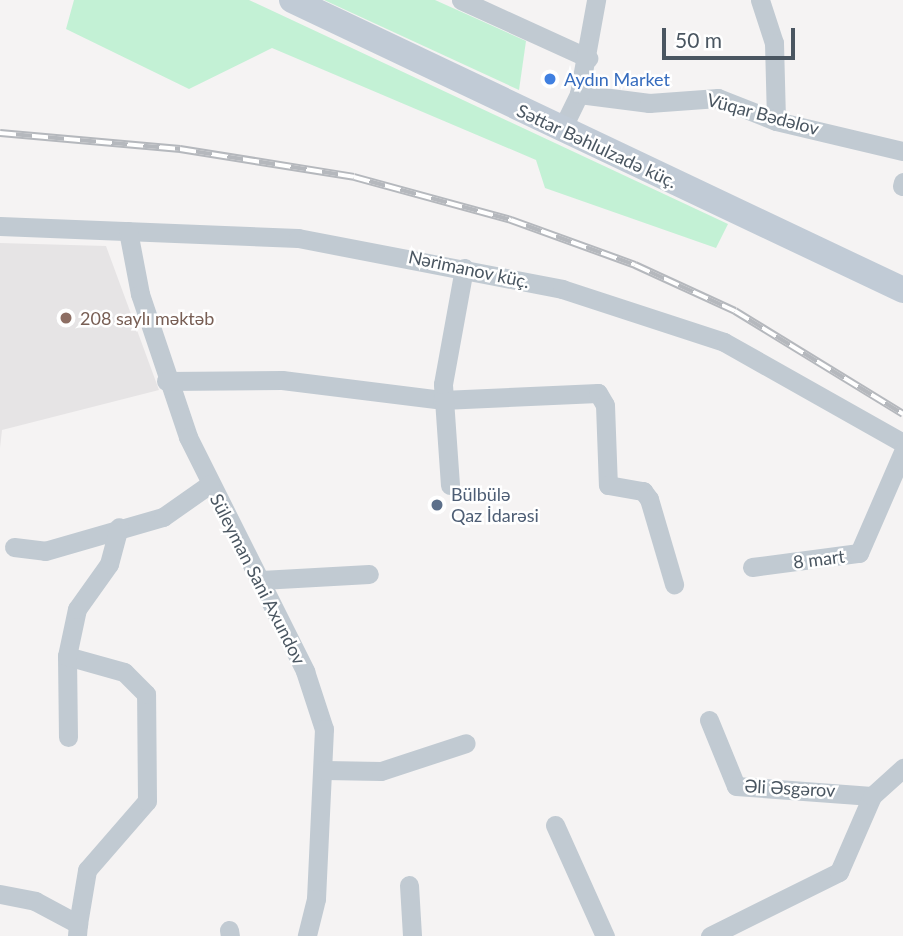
<!DOCTYPE html>
<html>
<head>
<meta charset="utf-8">
<style>
  body { margin:0 }
  #map { position:relative; width:903px; height:936px; overflow:hidden; background:#f5f3f3; font-family:Lato,sans-serif }
  div>[style] { position:absolute }
  .education>* { inset:0; background:#e6e4e5 }
  .green>* { inset:0; background:#c3f1d5 }
  .minor>* { height:19px; margin:-9.5px; padding:0 9.5px; transform-origin:9.5px; border-radius:9.5px; background:#c1cad2 }
  .secondary>* { height:26px; margin:-13px; padding:0 13px; transform-origin:13px; border-radius:13px; background:#c1cbd6 }
  .rail>* { height:8px; margin-top:-4px; transform-origin:0; background:repeating-linear-gradient(90deg,#fff 0 16px,#b5b8bd 0 32px); box-sizing:border-box; border-block:2px solid #b5b8bd }
  .dots>* { width:19px; height:19px; translate:-50% -50%; box-sizing:border-box; border:4px solid #fff; border-radius:50% }
  span { translate:-50% -50%; white-space:nowrap; text-align:center; line-height:1.15; -webkit-text-stroke:5px #fff; paint-order:stroke }
  .shop-label { font-size:18px; color:#366cbe }
  .left { translate:0 -50%; text-align:left }
  .street-label { font-size:18px; color:#4a5661 }
  .education-label { font-size:18px; color:#785e54 }
  .service-label { font-size:18px; color:#4e5e75 }
  .scale { position:absolute; left:662px; top:28px; width:133px; height:32px; box-sizing:border-box; border:4px solid #4a5661; border-top:0; padding-left:9px; font-size:21px; line-height:24px; white-space:nowrap; color:#4a5661; -webkit-text-stroke:5px #fff; paint-order:stroke }
</style>
</head>
<body>
<div id="map">
  <div class="education">
    <div style="clip-path:polygon(0 243px,106px 246px,159px 390px,2px 430px,0 448px)"></div>
  </div>
  <div class="green">
    <div style="clip-path:polygon(74px 0,249px 0,728px 224px,716px 248px,545px 188px,536px 160px,272px 48px,189px 89px,66px 29px)"></div>
    <div style="clip-path:polygon(324px 0,435px 0,526px 41px,519px 90px)"></div>
  </div>
  <div class="minor">
    <div style="left:461px;top:0;width:140px;rotate:24.5deg"></div>
    <div style="left:760px;top:0;width:45px;rotate:72deg"></div>
    <div style="left:774px;top:43px;width:78px;rotate:88.5deg"></div>
    <div style="left:579px;top:94px;width:71px;rotate:7.3deg"></div>
    <div style="left:649px;top:103px;width:69px;rotate:-4.1deg"></div>
    <div style="left:718px;top:98px;width:62px;rotate:21.6deg"></div>
    <div style="left:776px;top:121px;width:130px;rotate:13.3deg"></div>
    <div style="left:562px;top:129px;width:39px;rotate:-64deg"></div>
    <div style="left:579px;top:94px;width:96px;rotate:-79.7deg"></div>
    <div style="left:902px;top:186px;width:4px;rotate:-76deg"></div>
    <div style="left:0;top:226px;width:298px;rotate:2.3deg"></div>
    <div style="left:298px;top:238px;width:269px;rotate:10.9deg"></div>
    <div style="left:562px;top:289px;width:170px;rotate:18.1deg"></div>
    <div style="left:724px;top:342px;width:206px;rotate:29.4deg"></div>
    <div style="left:128px;top:231px;width:64px;rotate:79.2deg"></div>
    <div style="left:140px;top:294px;width:151px;rotate:71.4deg"></div>
    <div style="left:188px;top:437px;width:262px;rotate:63.4deg"></div>
    <div style="left:305px;top:671px;width:61px;rotate:71.9deg"></div>
    <div style="left:324px;top:729px;width:170px;rotate:92.7deg"></div>
    <div style="left:316px;top:899px;width:38px;rotate:104deg"></div>
    <div style="left:166px;top:381px;width:116px;rotate:-0.5deg"></div>
    <div style="left:282px;top:380px;width:161px;rotate:7.1deg"></div>
    <div style="left:442px;top:400px;width:156px;rotate:-2.6deg"></div>
    <div style="left:598px;top:393px;width:14px;rotate:60deg"></div>
    <div style="left:605px;top:405px;width:80px;rotate:87.9deg"></div>
    <div style="left:608px;top:485px;width:36px;rotate:10deg"></div>
    <div style="left:643px;top:491px;width:10px;rotate:53deg"></div>
    <div style="left:649px;top:499px;width:89px;rotate:73.6deg"></div>
    <div style="left:450px;top:485px;width:101px;rotate:-94deg"></div>
    <div style="left:443px;top:384px;width:118px;rotate:-79.7deg"></div>
    <div style="left:14px;top:547px;width:31px;rotate:7deg"></div>
    <div style="left:45px;top:551px;width:123px;rotate:-16.1deg"></div>
    <div style="left:163px;top:517px;width:57px;rotate:-35.1deg"></div>
    <div style="left:752px;top:567px;width:108px;rotate:-7.5deg"></div>
    <div style="left:859px;top:553px;width:110px;rotate:-66.5deg"></div>
    <div style="left:261px;top:580px;width:108px;rotate:-3.2deg"></div>
    <div style="left:67px;top:656px;width:81px;rotate:89.3deg"></div>
    <div style="left:709px;top:720px;width:71px;rotate:67.8deg"></div>
    <div style="left:736px;top:786px;width:136px;rotate:4.2deg"></div>
    <div style="left:325px;top:770px;width:56px;rotate:1deg"></div>
    <div style="left:381px;top:771px;width:89px;rotate:-18.2deg"></div>
    <div style="left:555px;top:825px;width:122px;rotate:65.8deg"></div>
    <div style="left:409px;top:885px;width:51px;rotate:86.6deg"></div>
    <div style="left:0;top:894px;width:36px;rotate:11deg"></div>
    <div style="left:35px;top:901px;width:49px;rotate:28.1deg"></div>
    <div style="left:78px;top:924px;width:12px;rotate:95deg"></div>
    <div style="left:78px;top:924px;width:55px;rotate:-80.5deg"></div>
    <div style="left:87px;top:870px;width:91px;rotate:-49deg"></div>
    <div style="left:147px;top:801px;width:107px;rotate:-90.5deg"></div>
    <div style="left:146px;top:694px;width:31px;rotate:-135deg"></div>
    <div style="left:124px;top:672px;width:59px;rotate:-164.3deg"></div>
    <div style="left:67px;top:656px;width:48px;rotate:-78deg"></div>
    <div style="left:77px;top:609px;width:55px;rotate:-54.6deg"></div>
    <div style="left:109px;top:564px;width:38px;rotate:-75deg"></div>
    <div style="left:229px;top:930px;width:6px;rotate:81deg"></div>
    <div style="left:710px;top:936px;width:144px;rotate:-26.4deg"></div>
    <div style="left:839px;top:872px;width:83px;rotate:-66.5deg"></div>
    <div style="left:872px;top:796px;width:42px;rotate:-42.1deg"></div>
  </div>
  <div class="secondary">
    <div style="left:292px;top:0;width:676px;rotate:25.39deg"></div>
  </div>
  <div class="rail">
    <div style="left:0;top:133px;width:181px;rotate:5.1deg"></div>
    <div style="left:180px;top:149px;width:176px;rotate:9.1deg"></div>
    <div style="left:354px;top:177px;width:163px;rotate:15.3deg"></div>
    <div style="left:511px;top:220px;width:132px;rotate:19.9deg"></div>
    <div style="left:635px;top:265px;width:110px;rotate:24.7deg"></div>
    <div style="left:735px;top:311px;width:197px;rotate:31.5deg"></div>
  </div>
  <div class="dots">
    <div style="left:550px;top:79px;background:#3f7fe0"></div>
    <div style="left:66px;top:318px;background:#8d6e63"></div>
    <div style="left:437px;top:505px;background:#5c6f8a"></div>
  </div>
  <div class="shop-label">
    <span class="left" style="left:564px;top:79px">Aydın Market</span>
  </div>
  <div class="street-label">
    <span style="left:763px;top:114px;rotate:15deg">Vüqar Bədəlov</span>
    <span style="left:597px;top:146px;rotate:25deg">Səttar Bəhlulzadə küç.</span>
    <span style="left:469px;top:269px;rotate:12deg">Nərimanov küç.</span>
    <span style="left:819px;top:559px;rotate:-7deg">8 mart</span>
    <span style="left:258px;top:579px;rotate:63deg">Süleyman Sani Axundov</span>
    <span style="left:790px;top:788px;rotate:3deg">Əli Əsgərov</span>
  </div>
  <div class="education-label">
    <span class="left" style="left:80px;top:318px">208 saylı məktəb</span>
  </div>
  <div class="service-label">
    <span class="left" style="left:451px;top:505px">Bülbülə<br>Qaz İdarəsi</span>
  </div>
  <div class="scale">50 m</div>
</div>
</body>
</html>
